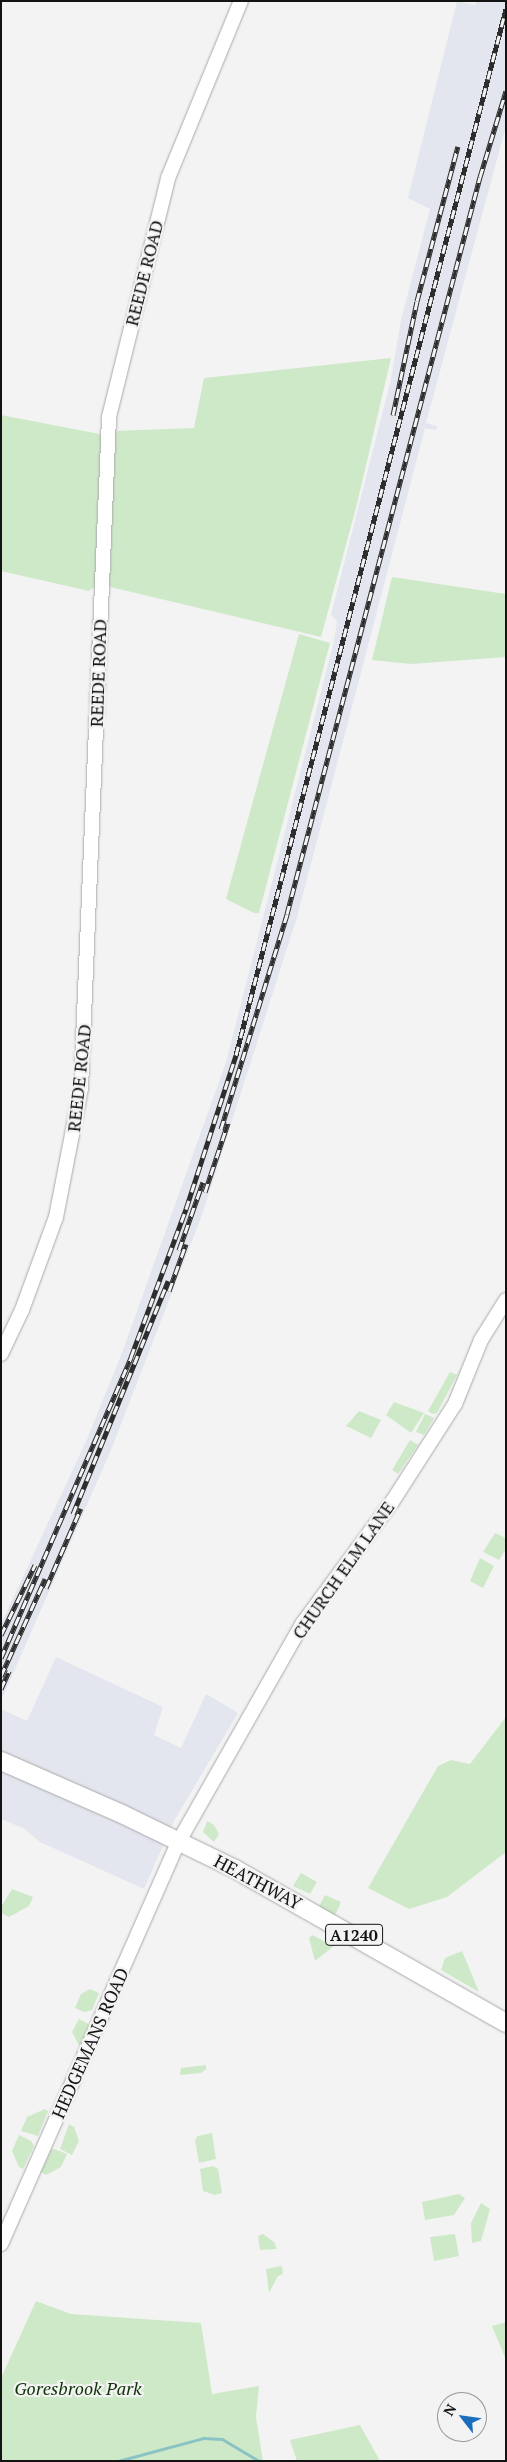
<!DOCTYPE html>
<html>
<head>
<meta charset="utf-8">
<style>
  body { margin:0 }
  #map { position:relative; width:507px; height:2462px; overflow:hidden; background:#f3f3f4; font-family:"PT Serif",serif }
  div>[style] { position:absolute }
  .built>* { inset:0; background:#e3e6ee }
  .green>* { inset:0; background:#cee9c8 }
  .stream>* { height:3px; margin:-1.5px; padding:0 1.5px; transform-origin:1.5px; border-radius:1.5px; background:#8bc3c5 }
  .roads { filter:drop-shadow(0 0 1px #a9a9ab) drop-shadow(0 0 1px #a9a9ab) }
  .tertiary>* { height:14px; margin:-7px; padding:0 7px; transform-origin:7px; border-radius:7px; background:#fff }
  .primary>* { height:18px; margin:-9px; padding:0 9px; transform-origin:9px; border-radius:9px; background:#fff }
  .rail>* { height:5px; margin-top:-2.5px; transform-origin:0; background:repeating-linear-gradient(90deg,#f3f3f4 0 9px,#2d2d2d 0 18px); box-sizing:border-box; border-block:1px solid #2d2d2d }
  span { translate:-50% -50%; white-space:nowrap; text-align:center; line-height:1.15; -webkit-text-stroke:4.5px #f3f3f4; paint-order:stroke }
  .shield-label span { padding:1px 4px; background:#f3f3f4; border:1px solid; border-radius:4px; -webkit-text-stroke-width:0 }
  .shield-label { font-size:16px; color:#131313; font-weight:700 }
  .street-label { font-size:18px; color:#131313 }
  .park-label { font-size:18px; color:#0d3504; font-style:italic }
  .frame { position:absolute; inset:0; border:2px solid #131313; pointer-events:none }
  .north { position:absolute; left:437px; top:2392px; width:50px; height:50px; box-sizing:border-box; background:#f3f3f4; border:1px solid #99999a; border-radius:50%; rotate:300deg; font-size:14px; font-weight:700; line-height:20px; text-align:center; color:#131313 }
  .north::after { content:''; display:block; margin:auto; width:18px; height:22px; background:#1b6ebc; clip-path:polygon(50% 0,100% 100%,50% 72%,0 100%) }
</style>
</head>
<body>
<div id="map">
  <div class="built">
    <div style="clip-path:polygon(457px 1px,475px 5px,476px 1px,506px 1px,506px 126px,426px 423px,437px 426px,436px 430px,425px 428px,297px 917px,202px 1215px,111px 1450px,1px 1701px,1px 1624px,87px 1439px,122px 1353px,226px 1062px,334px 641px,337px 621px,331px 615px,391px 379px,401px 320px,430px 209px,408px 198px)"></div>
    <div style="clip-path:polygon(56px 1657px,163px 1707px,154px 1735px,181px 1748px,206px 1694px,238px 1713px,174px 1821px,144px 1889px,40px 1842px,25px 1829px,1px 1819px,1px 1709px,27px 1721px)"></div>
  </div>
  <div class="green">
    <div style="clip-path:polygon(391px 358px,357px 504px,321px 637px,106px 586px,115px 431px,194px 428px,204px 378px)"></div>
    <div style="clip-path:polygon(1px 415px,110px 436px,100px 583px,89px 591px,1px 571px)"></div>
    <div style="clip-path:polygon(392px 577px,506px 594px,506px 657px,411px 664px,372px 660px)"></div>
    <div style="clip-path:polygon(299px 634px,330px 643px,259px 913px,254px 913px,226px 899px)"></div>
    <div style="clip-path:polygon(450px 1372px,457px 1375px,437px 1413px,433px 1414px,428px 1411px)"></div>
    <div style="clip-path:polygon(394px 1402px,424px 1413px,411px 1433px,386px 1415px)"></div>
    <div style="clip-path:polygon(359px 1411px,381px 1420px,371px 1438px,346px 1426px)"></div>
    <div style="clip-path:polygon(425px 1414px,434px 1418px,424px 1435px,416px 1432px)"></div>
    <div style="clip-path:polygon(410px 1440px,418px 1445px,398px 1474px,392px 1470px)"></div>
    <div style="clip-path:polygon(495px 1533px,506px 1538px,506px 1549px,499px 1560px,483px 1552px)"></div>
    <div style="clip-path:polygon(480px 1558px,494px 1566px,483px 1588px,470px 1581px)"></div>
    <div style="clip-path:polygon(506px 1717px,506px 1852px,447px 1897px,409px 1909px,368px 1888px,438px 1766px,451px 1760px,470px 1764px)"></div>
    <div style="clip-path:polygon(207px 1821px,214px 1825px,219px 1834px,214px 1842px,203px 1832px)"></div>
    <div style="clip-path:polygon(301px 1873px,317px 1882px,310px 1894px,293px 1886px)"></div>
    <div style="clip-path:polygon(12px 1889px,33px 1897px,29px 1906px,9px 1917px,1px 1913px,1px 1907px)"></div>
    <div style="clip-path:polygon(325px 1895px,341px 1902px,334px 1918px,318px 1908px)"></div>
    <div style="clip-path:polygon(312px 1935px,334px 1946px,315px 1961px,309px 1938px)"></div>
    <div style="clip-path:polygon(462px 1951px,479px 1992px,441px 1970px,445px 1958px)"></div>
    <div style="clip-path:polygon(90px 1989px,99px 1993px,92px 2010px,84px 2012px,75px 2008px,81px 1994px)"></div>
    <div style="clip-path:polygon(79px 2019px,92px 2026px,82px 2051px,72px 2032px)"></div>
    <div style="clip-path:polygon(206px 2065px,206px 2069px,201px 2073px,180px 2075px,181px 2068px)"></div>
    <div style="clip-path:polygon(45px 2109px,48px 2111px,38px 2136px,21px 2131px,27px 2117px)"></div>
    <div style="clip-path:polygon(69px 2124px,74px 2127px,79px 2141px,72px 2155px,60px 2149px)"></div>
    <div style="clip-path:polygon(212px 2133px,216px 2159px,199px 2163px,195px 2140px,198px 2136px)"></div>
    <div style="clip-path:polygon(19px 2135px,31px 2141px,34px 2146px,23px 2169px,19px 2167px,12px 2151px)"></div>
    <div style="clip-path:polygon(54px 2149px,67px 2154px,61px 2167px,46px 2175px,41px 2172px,51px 2150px)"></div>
    <div style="clip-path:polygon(213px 2166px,218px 2169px,222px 2193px,215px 2195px,203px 2191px,200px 2169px)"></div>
    <div style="clip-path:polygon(459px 2194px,465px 2198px,454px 2215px,425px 2220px,422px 2202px)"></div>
    <div style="clip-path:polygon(481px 2203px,490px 2209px,481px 2241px,472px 2243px,471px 2223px)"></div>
    <div style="clip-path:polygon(263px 2234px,274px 2242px,277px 2249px,260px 2250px,258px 2236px)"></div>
    <div style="clip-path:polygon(455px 2234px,459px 2256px,434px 2261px,430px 2237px)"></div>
    <div style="clip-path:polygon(282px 2266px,283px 2274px,278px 2276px,269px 2293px,266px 2269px)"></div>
    <div style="clip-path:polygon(36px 2301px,71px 2314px,201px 2323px,212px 2394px,259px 2386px,256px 2417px,263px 2461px,1px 2461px,1px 2378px)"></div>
    <div style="clip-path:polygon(506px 2322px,505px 2336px,506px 2360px,492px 2326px)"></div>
    <div style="clip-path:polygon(360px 2425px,380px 2461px,297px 2461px,290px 2440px)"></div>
  </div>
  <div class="stream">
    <div style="left:118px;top:2461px;width:88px;rotate:-15.1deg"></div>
    <div style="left:203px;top:2438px;width:19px;rotate:3deg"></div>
    <div style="left:222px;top:2439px;width:43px;rotate:30.7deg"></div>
  </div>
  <div class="roads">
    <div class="tertiary">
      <div style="left:1px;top:1354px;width:49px;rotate:-64.5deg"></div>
      <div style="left:22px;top:1310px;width:99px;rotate:-69.9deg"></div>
      <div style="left:56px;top:1217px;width:131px;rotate:-79deg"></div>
      <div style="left:81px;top:1088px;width:672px;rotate:-87.61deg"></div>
      <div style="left:109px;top:417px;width:246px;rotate:-76.1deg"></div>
      <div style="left:168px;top:178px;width:191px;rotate:-67.6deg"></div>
      <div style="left:1px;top:2244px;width:441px;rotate:-66.2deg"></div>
      <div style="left:179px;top:1841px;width:251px;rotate:-60.4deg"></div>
      <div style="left:303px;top:1623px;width:150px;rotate:-53.7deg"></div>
      <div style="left:392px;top:1502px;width:117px;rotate:-57.3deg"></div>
      <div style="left:455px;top:1404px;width:69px;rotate:-67.9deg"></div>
      <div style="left:481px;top:1340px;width:47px;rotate:-58deg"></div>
    </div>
    <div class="primary">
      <div style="left:1px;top:1761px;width:134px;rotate:23.7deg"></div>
      <div style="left:124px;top:1815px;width:123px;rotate:25.9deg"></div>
      <div style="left:235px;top:1869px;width:312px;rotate:29.6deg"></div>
    </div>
  </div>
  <div class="rail">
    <div style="left:393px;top:415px;width:116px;rotate:-78.1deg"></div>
    <div style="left:417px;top:301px;width:160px;rotate:-75.2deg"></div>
    <div style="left:221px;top:1129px;width:225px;rotate:-72.9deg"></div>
    <div style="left:287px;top:914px;width:762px;rotate:-75.33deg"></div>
    <div style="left:480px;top:177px;width:90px;rotate:-73.2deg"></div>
    <div style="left:205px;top:1192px;width:73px;rotate:-71.6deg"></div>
    <div style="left:179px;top:1250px;width:72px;rotate:-70.6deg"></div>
    <div style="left:169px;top:1291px;width:50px;rotate:-70.1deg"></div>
    <div style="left:73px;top:1514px;width:252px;rotate:-67.8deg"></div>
    <div style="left:46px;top:1588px;width:87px;rotate:-66.4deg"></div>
    <div style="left:1px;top:1635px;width:78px;rotate:-64.1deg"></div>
    <div style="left:1px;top:1658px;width:328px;rotate:-66.6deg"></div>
    <div style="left:131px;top:1357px;width:158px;rotate:-69.6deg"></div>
    <div style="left:186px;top:1209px;width:162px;rotate:-72deg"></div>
    <div style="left:236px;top:1055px;width:1080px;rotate:-75.53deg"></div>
    <div style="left:1px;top:1676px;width:107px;rotate:-65.6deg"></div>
    <div style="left:1px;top:1689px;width:20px;rotate:-66deg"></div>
  </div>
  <div class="shield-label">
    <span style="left:354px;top:1935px">A1240</span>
  </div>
  <div class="street-label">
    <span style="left:144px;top:273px;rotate:-76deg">REEDE ROAD</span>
    <span style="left:98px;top:673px;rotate:-88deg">REEDE ROAD</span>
    <span style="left:79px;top:1078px;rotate:-84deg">REEDE ROAD</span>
    <span style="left:343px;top:1570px;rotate:-55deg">CHURCH ELM LANE</span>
    <span style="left:258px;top:1882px;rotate:28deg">HEATHWAY</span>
    <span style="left:90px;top:2043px;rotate:-66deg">HEDGEMANS ROAD</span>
  </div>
  <div class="park-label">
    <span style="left:78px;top:2388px">Goresbrook Park</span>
  </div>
  <div class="frame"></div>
  <div class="north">N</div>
</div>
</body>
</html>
